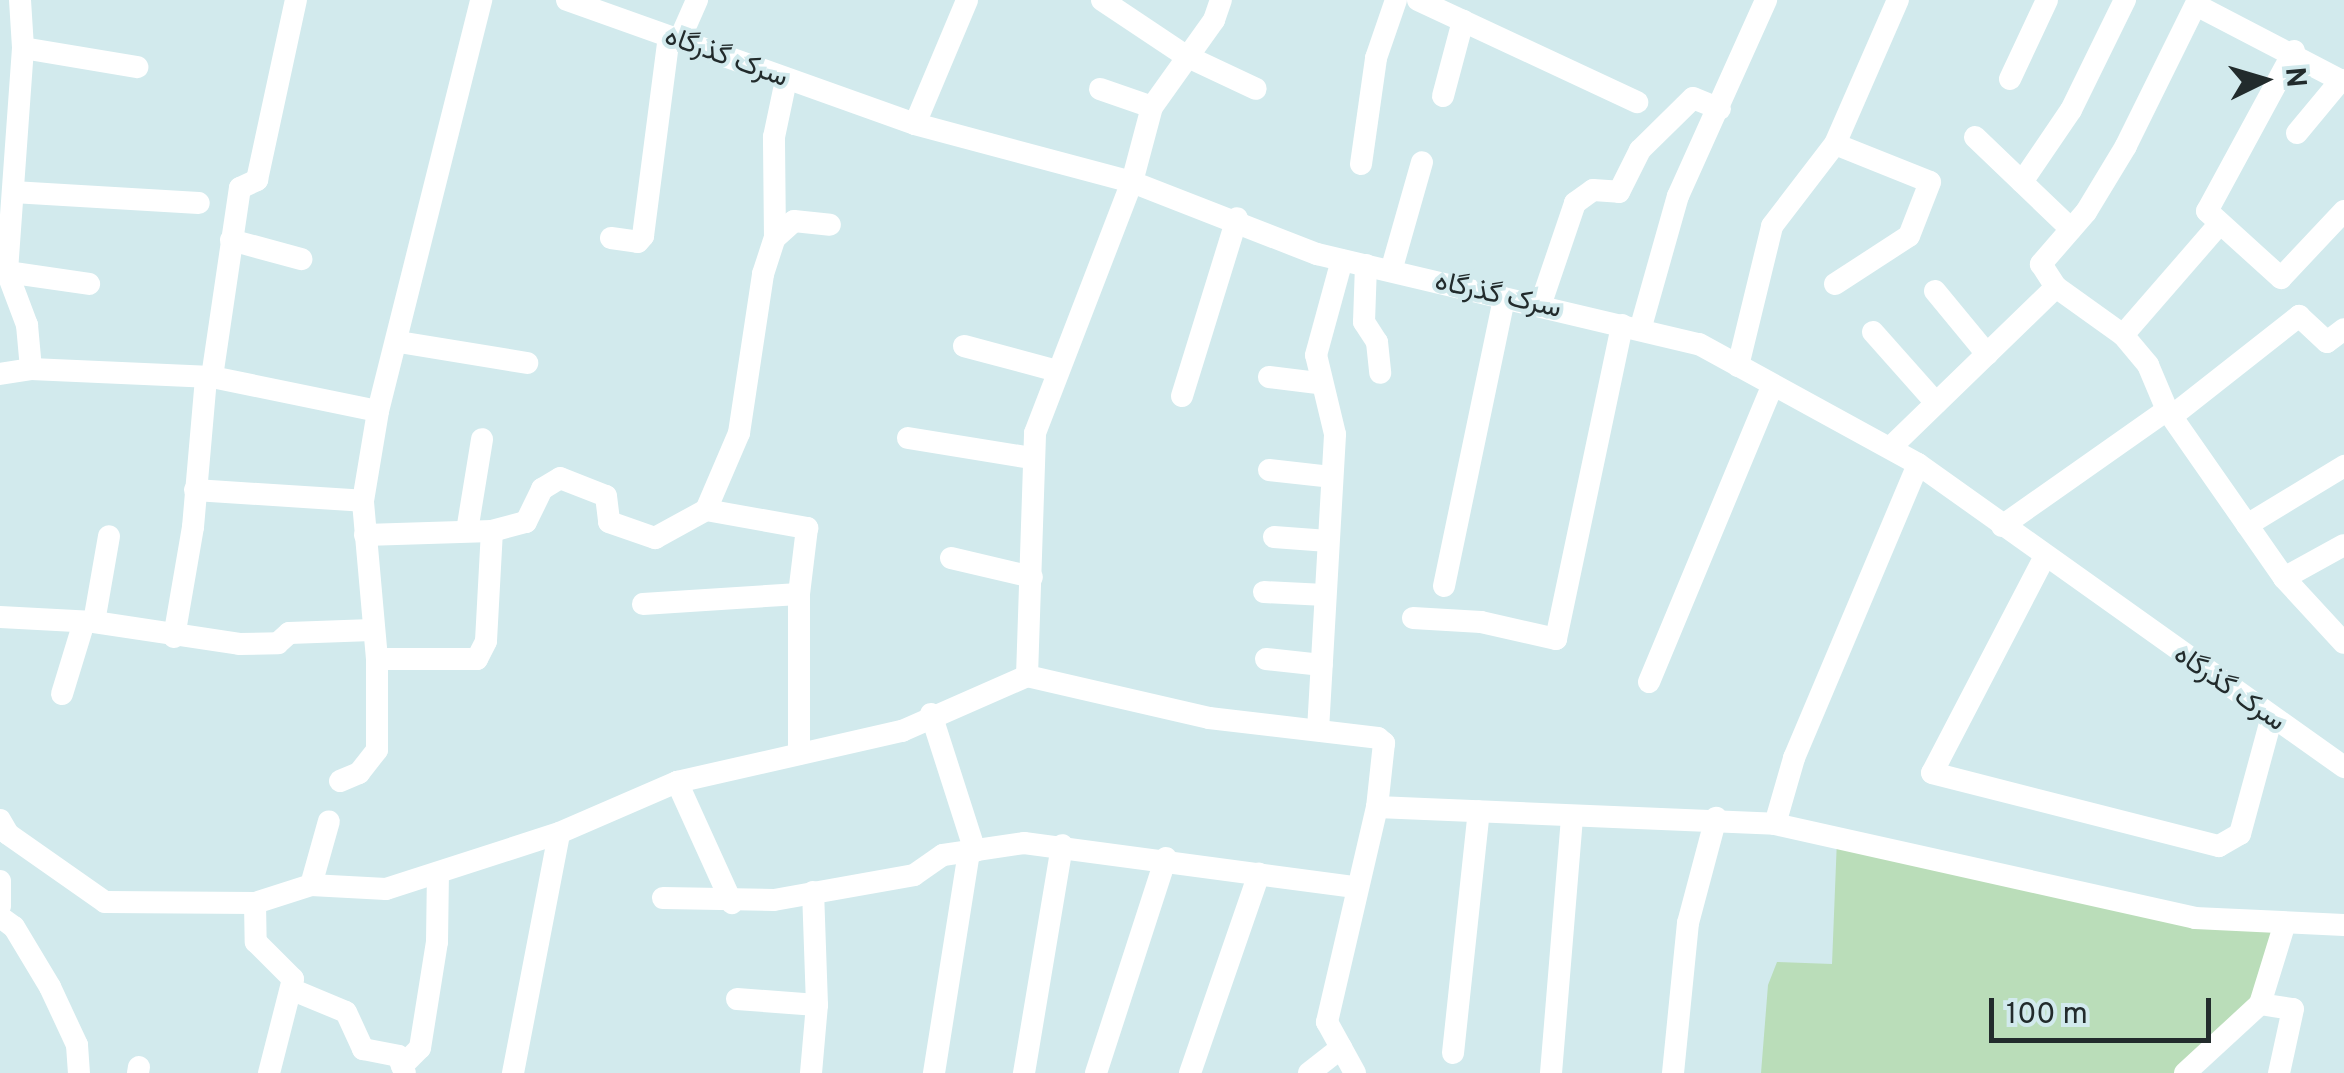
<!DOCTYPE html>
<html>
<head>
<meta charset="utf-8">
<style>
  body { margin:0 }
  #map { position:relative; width:2344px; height:1073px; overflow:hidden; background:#d2eaed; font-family:Overpass,Vazirmatn,sans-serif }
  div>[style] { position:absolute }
  .green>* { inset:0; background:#baddb9 }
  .minor>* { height:22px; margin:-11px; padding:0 11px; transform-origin:11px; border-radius:11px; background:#fff }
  span { translate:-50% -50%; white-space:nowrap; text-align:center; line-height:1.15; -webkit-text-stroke:8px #d2eaed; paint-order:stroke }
  .street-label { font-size:28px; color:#222b2c }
  .north { position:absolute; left:2214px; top:30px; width:100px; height:100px; -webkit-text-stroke:8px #d2eaed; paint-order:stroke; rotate:85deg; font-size:28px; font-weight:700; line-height:40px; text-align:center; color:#222b2c }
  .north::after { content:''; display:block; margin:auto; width:35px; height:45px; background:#222b2c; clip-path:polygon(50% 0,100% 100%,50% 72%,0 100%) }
  .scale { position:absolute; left:1989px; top:998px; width:222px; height:45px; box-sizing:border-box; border:5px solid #222b2c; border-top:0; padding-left:12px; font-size:30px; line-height:35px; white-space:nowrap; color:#222b2c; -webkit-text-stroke:8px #d2eaed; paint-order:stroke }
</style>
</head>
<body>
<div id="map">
  <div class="green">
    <div style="clip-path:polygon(1837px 839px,2279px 929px,2255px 999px,2178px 1073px,1761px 1073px,1768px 985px,1777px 962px,1832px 964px)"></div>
  </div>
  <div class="minor">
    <div style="left:20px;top:0;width:48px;rotate:86.4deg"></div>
    <div style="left:23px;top:48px;width:225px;rotate:94.1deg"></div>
    <div style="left:7px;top:272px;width:57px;rotate:69.3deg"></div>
    <div style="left:27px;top:325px;width:44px;rotate:84.8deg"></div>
    <div style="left:31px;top:369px;width:181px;rotate:2.5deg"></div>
    <div style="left:212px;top:377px;width:169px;rotate:11.6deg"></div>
    <div style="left:567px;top:0;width:369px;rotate:19.6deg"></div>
    <div style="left:915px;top:124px;width:225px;rotate:15deg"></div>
    <div style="left:1132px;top:182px;width:199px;rotate:21.3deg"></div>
    <div style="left:1317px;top:254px;width:392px;rotate:13.3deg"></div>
    <div style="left:1699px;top:344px;width:250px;rotate:28.7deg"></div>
    <div style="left:1918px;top:464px;width:523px;rotate:35.42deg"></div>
    <div style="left:1102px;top:0;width:101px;rotate:33.7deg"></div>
    <div style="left:1186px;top:56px;width:77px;rotate:25.2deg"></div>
    <div style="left:1418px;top:0;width:242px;rotate:25deg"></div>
    <div style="left:2198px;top:0;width:163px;rotate:116.3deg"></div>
    <div style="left:2126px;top:146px;width:77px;rotate:121.2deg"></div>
    <div style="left:2086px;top:212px;width:69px;rotate:130.9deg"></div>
    <div style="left:2041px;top:264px;width:27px;rotate:57deg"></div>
    <div style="left:2056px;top:287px;width:82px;rotate:35.6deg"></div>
    <div style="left:2123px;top:335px;width:39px;rotate:50deg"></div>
    <div style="left:2148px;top:365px;width:49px;rotate:67.1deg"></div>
    <div style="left:2167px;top:410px;width:205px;rotate:55.1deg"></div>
    <div style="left:2284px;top:578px;width:88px;rotate:47.3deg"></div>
    <div style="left:2196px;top:5px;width:167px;rotate:27.5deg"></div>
    <div style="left:679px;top:41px;width:45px;rotate:-66.3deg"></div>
    <div style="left:23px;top:48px;width:116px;rotate:9.5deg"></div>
    <div style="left:2294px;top:51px;width:182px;rotate:118.5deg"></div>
    <div style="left:2207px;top:211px;width:100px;rotate:42.2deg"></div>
    <div style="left:2281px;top:278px;width:92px;rotate:-46.8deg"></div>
    <div style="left:2010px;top:79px;width:87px;rotate:-64.9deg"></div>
    <div style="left:1100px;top:89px;width:55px;rotate:19.1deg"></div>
    <div style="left:1443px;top:96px;width:78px;rotate:-75.1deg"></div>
    <div style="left:915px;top:124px;width:134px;rotate:-67.2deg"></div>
    <div style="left:2297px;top:133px;width:69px;rotate:-50.3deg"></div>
    <div style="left:1975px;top:137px;width:133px;rotate:43.8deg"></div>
    <div style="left:1361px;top:164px;width:107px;rotate:-81.9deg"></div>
    <div style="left:1376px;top:58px;width:61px;rotate:-71deg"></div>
    <div style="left:2022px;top:182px;width:87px;rotate:-55.8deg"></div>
    <div style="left:2071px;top:110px;width:123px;rotate:-63.9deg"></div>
    <div style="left:13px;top:192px;width:186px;rotate:3.4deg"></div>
    <div style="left:611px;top:238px;width:27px;rotate:8deg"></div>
    <div style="left:638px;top:242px;width:8px;rotate:-50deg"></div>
    <div style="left:643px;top:236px;width:201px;rotate:-82.6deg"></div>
    <div style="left:775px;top:238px;width:25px;rotate:-42deg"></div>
    <div style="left:794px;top:221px;width:36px;rotate:6deg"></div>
    <div style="left:231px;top:240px;width:73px;rotate:15.2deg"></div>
    <div style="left:1366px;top:265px;width:57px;rotate:92deg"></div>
    <div style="left:1364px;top:322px;width:24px;rotate:57deg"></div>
    <div style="left:1377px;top:342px;width:31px;rotate:84deg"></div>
    <div style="left:1391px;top:271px;width:113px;rotate:-74.1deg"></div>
    <div style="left:7px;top:272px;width:83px;rotate:8.3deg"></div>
    <div style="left:1835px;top:284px;width:88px;rotate:-33deg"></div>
    <div style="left:1909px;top:236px;width:58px;rotate:-68.7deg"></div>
    <div style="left:1930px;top:182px;width:102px;rotate:-158.2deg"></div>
    <div style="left:1935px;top:291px;width:82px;rotate:50.5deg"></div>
    <div style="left:1540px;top:306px;width:109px;rotate:-71.2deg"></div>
    <div style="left:1575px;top:203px;width:22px;rotate:-36deg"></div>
    <div style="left:1593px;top:190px;width:26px;rotate:4deg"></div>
    <div style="left:1619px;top:192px;width:47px;rotate:-63.4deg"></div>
    <div style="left:1640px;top:150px;width:74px;rotate:-44.5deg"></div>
    <div style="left:1693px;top:98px;width:29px;rotate:22deg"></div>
    <div style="left:1640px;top:330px;width:139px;rotate:-74.2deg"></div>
    <div style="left:1678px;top:196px;width:215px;rotate:-65.8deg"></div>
    <div style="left:1873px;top:332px;width:95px;rotate:48.4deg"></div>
    <div style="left:2123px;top:335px;width:140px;rotate:-49deg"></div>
    <div style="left:399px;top:342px;width:130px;rotate:9.3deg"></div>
    <div style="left:964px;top:346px;width:96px;rotate:15deg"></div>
    <div style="left:1738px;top:366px;width:144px;rotate:-76.3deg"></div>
    <div style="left:1772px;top:226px;width:103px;rotate:-52.5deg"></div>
    <div style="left:1835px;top:144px;width:157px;rotate:-66.4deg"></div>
    <div style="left:0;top:374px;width:31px;rotate:-9deg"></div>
    <div style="left:212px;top:377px;width:191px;rotate:-81.6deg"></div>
    <div style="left:240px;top:188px;width:19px;rotate:-25deg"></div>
    <div style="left:257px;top:180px;width:184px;rotate:-77.8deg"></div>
    <div style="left:1269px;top:377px;width:49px;rotate:7deg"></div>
    <div style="left:1182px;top:396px;width:186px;rotate:-72.8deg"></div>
    <div style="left:2172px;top:416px;width:162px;rotate:-38.2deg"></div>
    <div style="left:2299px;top:316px;width:38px;rotate:43deg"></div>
    <div style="left:2327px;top:342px;width:21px;rotate:-37deg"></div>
    <div style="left:908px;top:438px;width:126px;rotate:9.2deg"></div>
    <div style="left:1891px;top:447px;width:230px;rotate:-44.1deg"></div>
    <div style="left:1269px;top:470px;width:62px;rotate:6.4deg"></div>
    <div style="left:195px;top:490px;width:168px;rotate:3.7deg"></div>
    <div style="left:706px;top:510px;width:103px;rotate:10.1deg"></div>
    <div style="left:807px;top:528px;width:66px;rotate:96.9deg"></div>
    <div style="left:799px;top:594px;width:160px;rotate:90deg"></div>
    <div style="left:2247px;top:525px;width:114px;rotate:-31.3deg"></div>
    <div style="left:2002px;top:526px;width:202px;rotate:-35.1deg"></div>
    <div style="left:467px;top:531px;width:93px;rotate:-80.7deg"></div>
    <div style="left:365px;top:535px;width:127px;rotate:-1.8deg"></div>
    <div style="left:492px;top:531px;width:35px;rotate:-15deg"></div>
    <div style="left:526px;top:522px;width:37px;rotate:-64deg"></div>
    <div style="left:542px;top:489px;width:21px;rotate:-31deg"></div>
    <div style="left:560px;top:478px;width:49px;rotate:21.4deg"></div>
    <div style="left:606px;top:496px;width:26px;rotate:83deg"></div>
    <div style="left:609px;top:522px;width:49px;rotate:19.2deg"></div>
    <div style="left:655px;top:538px;width:58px;rotate:-28.8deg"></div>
    <div style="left:706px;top:510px;width:84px;rotate:-66.8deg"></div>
    <div style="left:739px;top:433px;width:161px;rotate:-81.4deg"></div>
    <div style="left:763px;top:274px;width:38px;rotate:-72deg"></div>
    <div style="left:775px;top:238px;width:101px;rotate:-90.6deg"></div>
    <div style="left:774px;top:137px;width:58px;rotate:-78.1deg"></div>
    <div style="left:1274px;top:537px;width:54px;rotate:4.2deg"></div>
    <div style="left:951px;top:558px;width:83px;rotate:13.2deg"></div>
    <div style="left:2044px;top:558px;width:242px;rotate:117.5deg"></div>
    <div style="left:1932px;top:773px;width:296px;rotate:14.3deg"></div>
    <div style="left:2219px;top:846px;width:24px;rotate:-30deg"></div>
    <div style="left:2240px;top:834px;width:118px;rotate:-74.8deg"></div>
    <div style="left:2284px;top:578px;width:68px;rotate:-28.8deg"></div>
    <div style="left:1444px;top:586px;width:294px;rotate:-78.2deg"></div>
    <div style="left:1264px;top:592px;width:61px;rotate:2.8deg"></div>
    <div style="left:643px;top:604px;width:156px;rotate:-3.7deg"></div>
    <div style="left:0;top:617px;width:94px;rotate:3deg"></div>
    <div style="left:94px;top:622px;width:147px;rotate:8.6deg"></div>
    <div style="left:239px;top:644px;width:39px;rotate:-1deg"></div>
    <div style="left:278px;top:643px;width:15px;rotate:-42deg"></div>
    <div style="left:289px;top:633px;width:83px;rotate:-2.1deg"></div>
    <div style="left:1413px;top:618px;width:68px;rotate:3.4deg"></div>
    <div style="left:1481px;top:622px;width:77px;rotate:12.8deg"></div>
    <div style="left:1556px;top:639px;width:321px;rotate:-78.1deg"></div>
    <div style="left:94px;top:622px;width:87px;rotate:-80.1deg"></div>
    <div style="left:174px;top:637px;width:112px;rotate:-80.2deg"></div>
    <div style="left:193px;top:527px;width:149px;rotate:-85deg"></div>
    <div style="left:377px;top:659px;width:100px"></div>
    <div style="left:477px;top:659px;width:20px;rotate:-63deg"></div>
    <div style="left:486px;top:641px;width:110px;rotate:-86.9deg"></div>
    <div style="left:1266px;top:659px;width:56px;rotate:6.1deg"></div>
    <div style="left:1027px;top:676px;width:243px;rotate:-88.1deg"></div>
    <div style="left:1035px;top:433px;width:269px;rotate:-68.9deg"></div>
    <div style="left:1132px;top:182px;width:78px;rotate:-75.1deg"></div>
    <div style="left:1152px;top:107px;width:107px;rotate:-54.5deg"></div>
    <div style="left:1214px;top:20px;width:21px;rotate:-71deg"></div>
    <div style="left:1649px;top:682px;width:321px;rotate:-67.4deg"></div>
    <div style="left:62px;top:694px;width:75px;rotate:-73deg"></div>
    <div style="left:931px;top:714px;width:144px;rotate:72.2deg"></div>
    <div style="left:1318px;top:730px;width:296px;rotate:-86.7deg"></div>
    <div style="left:1335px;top:434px;width:81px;rotate:-103.5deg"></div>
    <div style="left:1316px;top:355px;width:98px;rotate:-74.7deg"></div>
    <div style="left:340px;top:781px;width:21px;rotate:-23deg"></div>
    <div style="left:359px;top:773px;width:29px;rotate:-52deg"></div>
    <div style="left:377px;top:750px;width:91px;rotate:-90deg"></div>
    <div style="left:377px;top:659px;width:159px;rotate:-95.1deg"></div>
    <div style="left:363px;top:501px;width:91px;rotate:-80.5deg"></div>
    <div style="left:378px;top:411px;width:424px;rotate:-75.9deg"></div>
    <div style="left:677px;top:782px;width:133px;rotate:65.6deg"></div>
    <div style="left:1377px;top:807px;width:398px;rotate:2.4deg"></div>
    <div style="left:1775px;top:824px;width:430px;rotate:12.6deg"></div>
    <div style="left:2195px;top:918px;width:149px;rotate:2.7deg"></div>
    <div style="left:0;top:820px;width:16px;rotate:60deg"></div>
    <div style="left:8px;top:834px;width:118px;rotate:35deg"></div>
    <div style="left:105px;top:902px;width:150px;rotate:0.4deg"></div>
    <div style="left:255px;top:903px;width:59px;rotate:-17.8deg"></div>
    <div style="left:311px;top:885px;width:75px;rotate:3.1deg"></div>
    <div style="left:386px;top:889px;width:182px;rotate:-17.9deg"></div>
    <div style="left:559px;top:833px;width:129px;rotate:-23.4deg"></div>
    <div style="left:677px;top:782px;width:231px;rotate:-12.8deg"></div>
    <div style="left:902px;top:731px;width:137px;rotate:-23.7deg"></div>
    <div style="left:1027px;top:676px;width:187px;rotate:13deg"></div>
    <div style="left:1209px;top:718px;width:170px;rotate:6.7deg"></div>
    <div style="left:1378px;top:738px;width:8px;rotate:40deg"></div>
    <div style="left:1384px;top:743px;width:64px;rotate:96.2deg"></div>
    <div style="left:1377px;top:807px;width:221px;rotate:103.1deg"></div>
    <div style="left:1327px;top:1022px;width:58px;rotate:61.2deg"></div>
    <div style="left:1775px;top:824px;width:69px;rotate:-73.9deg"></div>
    <div style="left:1794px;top:758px;width:319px;rotate:-67.1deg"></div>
    <div style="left:0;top:881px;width:25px;rotate:90deg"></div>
    <div style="left:311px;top:885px;width:66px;rotate:-74.3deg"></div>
    <div style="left:663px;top:898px;width:111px;rotate:1deg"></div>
    <div style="left:774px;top:900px;width:142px;rotate:-10.1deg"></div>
    <div style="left:914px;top:875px;width:35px;rotate:-35deg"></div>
    <div style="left:943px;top:855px;width:82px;rotate:-8.4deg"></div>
    <div style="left:1024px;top:843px;width:332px;rotate:7.6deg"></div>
    <div style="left:255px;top:903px;width:39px;rotate:89deg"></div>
    <div style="left:256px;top:942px;width:52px;rotate:45deg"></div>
    <div style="left:293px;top:979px;width:97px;rotate:104.3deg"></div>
    <div style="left:0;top:917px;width:17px;rotate:36deg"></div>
    <div style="left:14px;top:927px;width:70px;rotate:59deg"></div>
    <div style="left:50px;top:987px;width:64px;rotate:65deg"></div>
    <div style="left:77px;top:1045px;width:28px;rotate:86deg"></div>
    <div style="left:293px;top:990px;width:57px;rotate:22.5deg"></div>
    <div style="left:346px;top:1012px;width:41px;rotate:65.3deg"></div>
    <div style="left:363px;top:1049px;width:36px;rotate:11deg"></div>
    <div style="left:398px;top:1056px;width:18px;rotate:68deg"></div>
    <div style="left:737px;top:999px;width:80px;rotate:4.3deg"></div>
    <div style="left:2260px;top:1004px;width:33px;rotate:9deg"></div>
    <div style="left:2293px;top:1009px;width:66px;rotate:102.3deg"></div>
    <div style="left:1453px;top:1053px;width:243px;rotate:-83.9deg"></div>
    <div style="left:402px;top:1066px;width:25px;rotate:-45deg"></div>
    <div style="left:420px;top:1048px;width:107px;rotate:-80.9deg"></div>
    <div style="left:437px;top:942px;width:69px;rotate:-89.2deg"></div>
    <div style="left:138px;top:1073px;width:6px;rotate:-81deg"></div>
    <div style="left:513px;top:1073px;width:244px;rotate:-79.1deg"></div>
    <div style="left:811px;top:1073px;width:68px;rotate:-85deg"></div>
    <div style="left:817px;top:1005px;width:113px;rotate:-92deg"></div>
    <div style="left:934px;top:1073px;width:223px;rotate:-81deg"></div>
    <div style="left:1024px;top:1073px;width:231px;rotate:-80.5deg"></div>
    <div style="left:1096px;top:1073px;width:226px;rotate:-72deg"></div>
    <div style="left:1190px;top:1073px;width:211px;rotate:-70.9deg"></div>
    <div style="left:1309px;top:1073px;width:41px;rotate:-38deg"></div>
    <div style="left:1551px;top:1073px;width:258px;rotate:-85.3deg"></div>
    <div style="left:1673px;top:1073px;width:151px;rotate:-84.3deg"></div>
    <div style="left:1688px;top:923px;width:109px;rotate:-75.1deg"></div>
    <div style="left:2185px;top:1073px;width:102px;rotate:-42.6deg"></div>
    <div style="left:2260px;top:1004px;width:82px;rotate:-72.9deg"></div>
  </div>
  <div class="street-label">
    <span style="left:726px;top:58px;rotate:20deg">سرک گذرگاه</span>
    <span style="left:1498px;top:296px;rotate:13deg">سرک گذرگاه</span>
    <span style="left:2229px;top:689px;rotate:35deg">سرک گذرگاه</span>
  </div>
  <div class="north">N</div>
  <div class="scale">100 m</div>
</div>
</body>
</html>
